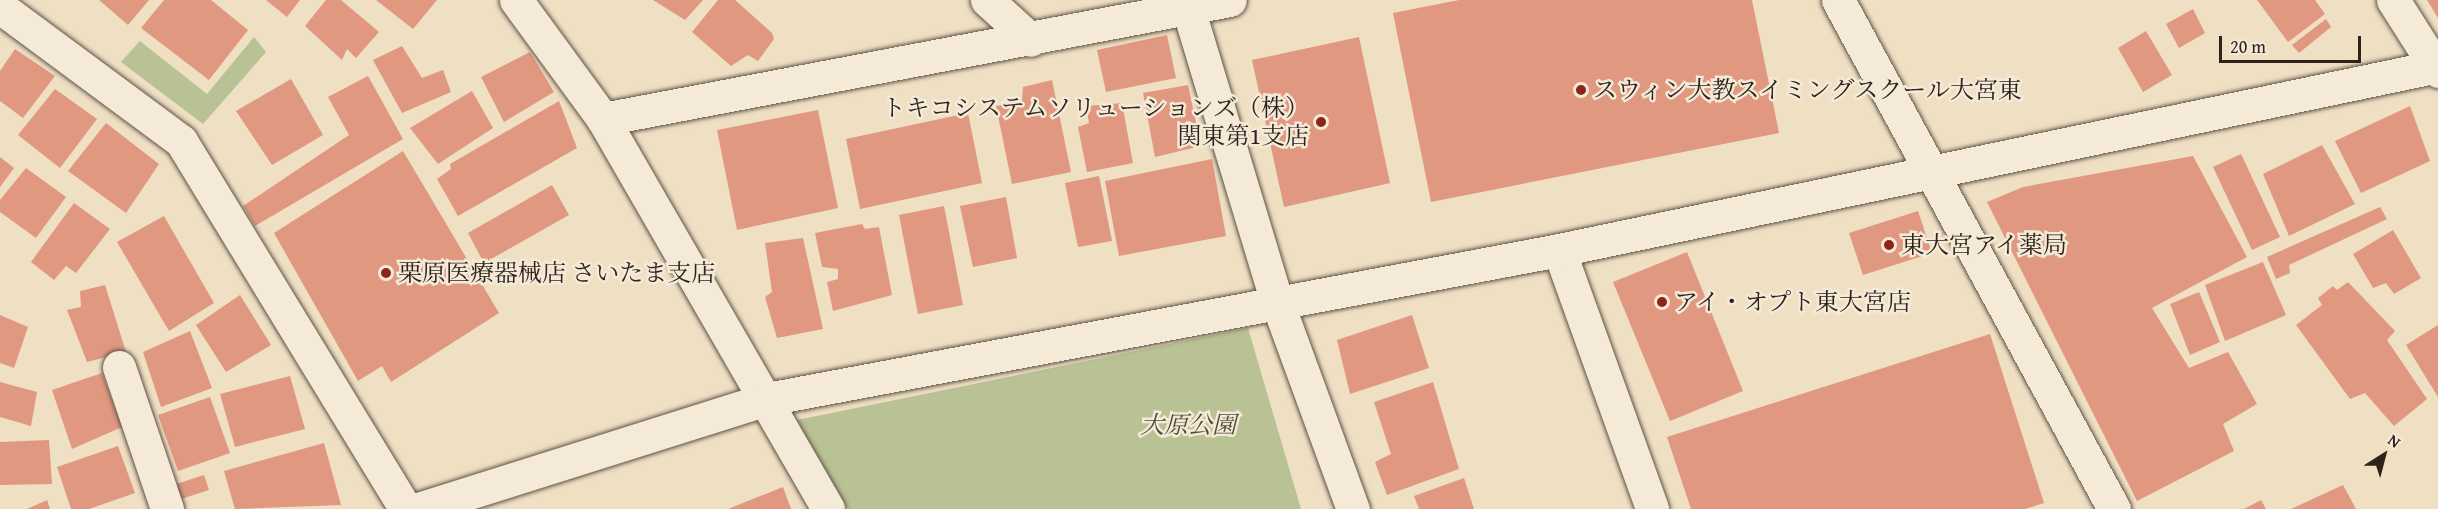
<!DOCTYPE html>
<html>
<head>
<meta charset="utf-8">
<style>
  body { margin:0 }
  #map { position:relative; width:2438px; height:509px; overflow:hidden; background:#efdfc3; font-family:"Gentium Book Plus","Noto Serif JP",serif }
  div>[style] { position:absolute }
  .green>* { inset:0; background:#b9c294 }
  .building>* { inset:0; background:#e09880 }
  .roads { filter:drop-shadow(0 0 2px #5e5245) drop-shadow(0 0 2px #5e5245) }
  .minor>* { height:33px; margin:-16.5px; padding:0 16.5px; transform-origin:16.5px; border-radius:16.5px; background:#f5ead8 }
  .dots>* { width:16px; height:16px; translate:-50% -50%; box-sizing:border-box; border:3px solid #f5ead8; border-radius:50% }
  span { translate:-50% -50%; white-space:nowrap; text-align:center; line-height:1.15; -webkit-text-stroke:5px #f5ead8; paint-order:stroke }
  .poi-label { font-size:24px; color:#2e231b }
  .left { translate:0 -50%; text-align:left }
  .right { translate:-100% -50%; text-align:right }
  .park-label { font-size:24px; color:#514b39; font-style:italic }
  .north { position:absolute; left:2354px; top:425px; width:60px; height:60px; -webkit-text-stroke:4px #f5ead8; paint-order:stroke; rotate:36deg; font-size:16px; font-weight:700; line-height:24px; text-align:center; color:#2e231b }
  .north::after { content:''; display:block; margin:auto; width:21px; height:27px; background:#2e231b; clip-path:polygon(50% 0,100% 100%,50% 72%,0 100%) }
  .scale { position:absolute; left:2219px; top:36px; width:142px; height:27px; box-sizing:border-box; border:3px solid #2e231b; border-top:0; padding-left:8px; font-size:18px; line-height:21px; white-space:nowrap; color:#2e231b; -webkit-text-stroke:4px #f5ead8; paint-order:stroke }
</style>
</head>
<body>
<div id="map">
  <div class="green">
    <div style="clip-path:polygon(254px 37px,266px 52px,203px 124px,121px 62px,140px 41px,207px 94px)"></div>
    <div style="clip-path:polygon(1248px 328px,1301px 509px,848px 509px,797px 420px)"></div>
  </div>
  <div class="building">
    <div style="clip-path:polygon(99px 0,149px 0,128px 25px)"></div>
    <div style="clip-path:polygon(164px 0,211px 0,248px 30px,209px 80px,141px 28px)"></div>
    <div style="clip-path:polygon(266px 0,300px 0,287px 17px)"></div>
    <div style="clip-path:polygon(326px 0,341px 0,379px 32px,356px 58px,347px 49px,342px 60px,305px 26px)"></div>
    <div style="clip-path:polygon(376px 0,437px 0,413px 29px)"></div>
    <div style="clip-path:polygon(653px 0,703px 0,685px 20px)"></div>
    <div style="clip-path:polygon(718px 0,735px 0,772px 33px,774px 39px,758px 61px,748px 55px,731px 66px,692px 32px)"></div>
    <div style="clip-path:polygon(1459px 0,1752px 0,1779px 133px,1431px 202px,1393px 13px)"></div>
    <div style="clip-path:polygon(2257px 0,2315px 0,2325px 14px,2288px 42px)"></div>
    <div style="clip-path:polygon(2427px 0,2438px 0,2438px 18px)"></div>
    <div style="clip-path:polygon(2193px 9px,2205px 33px,2179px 48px,2166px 24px)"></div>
    <div style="clip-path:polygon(2326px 19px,2331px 27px,2299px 53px,2292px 45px)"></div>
    <div style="clip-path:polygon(2146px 31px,2172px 75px,2143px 92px,2118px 48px)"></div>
    <div style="clip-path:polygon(1167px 35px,1176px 78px,1106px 92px,1097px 50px)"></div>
    <div style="clip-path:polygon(1359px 37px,1390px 183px,1284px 207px,1252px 60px)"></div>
    <div style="clip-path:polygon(402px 46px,422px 78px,443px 70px,451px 92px,402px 113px,373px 60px)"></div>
    <div style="clip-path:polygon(15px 49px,55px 76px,23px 118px,0 101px,0 71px)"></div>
    <div style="clip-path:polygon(530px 52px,554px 92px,504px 122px,481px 77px)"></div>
    <div style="clip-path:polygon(368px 76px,403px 139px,255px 226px,243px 206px,349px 135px,328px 97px)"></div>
    <div style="clip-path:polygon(291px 79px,323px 135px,272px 165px,236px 111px)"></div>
    <div style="clip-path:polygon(1052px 80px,1071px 172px,1012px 184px,996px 106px,1022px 101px,1023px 87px)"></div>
    <div style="clip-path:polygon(1188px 85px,1201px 146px,1155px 157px,1143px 93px)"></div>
    <div style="clip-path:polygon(55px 89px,97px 119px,60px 168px,18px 135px)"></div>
    <div style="clip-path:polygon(472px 91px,493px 128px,438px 164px,410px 128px)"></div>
    <div style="clip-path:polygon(559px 101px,577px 148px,458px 216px,437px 179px,451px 169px,450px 164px)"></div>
    <div style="clip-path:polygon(1122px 103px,1133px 163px,1087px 172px,1078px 127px,1089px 123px,1086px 106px)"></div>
    <div style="clip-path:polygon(2410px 106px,2430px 161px,2361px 193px,2335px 141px)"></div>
    <div style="clip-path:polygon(818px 110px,838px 208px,737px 230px,717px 130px)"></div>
    <div style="clip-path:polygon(968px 113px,982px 183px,860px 209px,846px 139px)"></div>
    <div style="clip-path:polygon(106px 123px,159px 164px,126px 213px,68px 171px)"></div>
    <div style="clip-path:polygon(2322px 145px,2355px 204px,2289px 236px,2263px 174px)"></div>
    <div style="clip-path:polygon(403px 151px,499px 313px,391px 382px,382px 366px,358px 381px,274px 233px)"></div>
    <div style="clip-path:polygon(2241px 154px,2280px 237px,2252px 250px,2213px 167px)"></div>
    <div style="clip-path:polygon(2193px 156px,2247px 257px,2152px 308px,2189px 368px,2228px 352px,2257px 404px,2223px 424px,2234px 451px,2137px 501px,1987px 202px,2023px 187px)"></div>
    <div style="clip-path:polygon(0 157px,14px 168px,0 187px)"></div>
    <div style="clip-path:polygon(1212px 159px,1226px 236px,1119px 256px,1105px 181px)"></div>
    <div style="clip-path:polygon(26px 168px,66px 197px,36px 238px,0 212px,0 200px)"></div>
    <div style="clip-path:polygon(1099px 176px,1112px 241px,1078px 247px,1065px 183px)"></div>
    <div style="clip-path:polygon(552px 185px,569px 215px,484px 263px,468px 233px)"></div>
    <div style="clip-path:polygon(1006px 197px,1017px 258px,973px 267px,960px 206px)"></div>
    <div style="clip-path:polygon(74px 203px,110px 229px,76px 273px,66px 266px,54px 280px,31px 262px)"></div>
    <div style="clip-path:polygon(944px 206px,963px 305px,918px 314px,899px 215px)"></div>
    <div style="clip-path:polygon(2380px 207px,2387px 219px,2289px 265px,2290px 273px,2276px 279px,2267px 257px)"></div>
    <div style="clip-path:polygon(1918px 211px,1932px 253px,1863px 275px,1849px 233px)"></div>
    <div style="clip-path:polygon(164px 216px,214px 303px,169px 331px,117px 242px)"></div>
    <div style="clip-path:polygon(862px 224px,865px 229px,879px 227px,892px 295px,833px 311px,827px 282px,838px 279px,838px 269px,822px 267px,815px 233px)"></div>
    <div style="clip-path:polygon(2393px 230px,2421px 278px,2394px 294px,2386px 283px,2373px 288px,2353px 254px)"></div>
    <div style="clip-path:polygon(803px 238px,823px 329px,777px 338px,765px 297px,772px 292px,765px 243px)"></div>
    <div style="clip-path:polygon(1687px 252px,1743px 391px,1670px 421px,1613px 282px)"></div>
    <div style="clip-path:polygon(2263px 262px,2286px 315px,2225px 341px,2205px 285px)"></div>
    <div style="clip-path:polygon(2348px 282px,2395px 331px,2387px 340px,2427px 399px,2394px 426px,2365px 393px,2350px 399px,2296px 325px,2322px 305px,2318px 298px,2333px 286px,2337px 290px)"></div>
    <div style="clip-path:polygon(105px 285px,126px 352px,87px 362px,67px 310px,81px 307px,80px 291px)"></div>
    <div style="clip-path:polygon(2199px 292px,2220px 342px,2190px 355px,2170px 304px)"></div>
    <div style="clip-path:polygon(240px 295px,271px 345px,226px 372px,196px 325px)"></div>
    <div style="clip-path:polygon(0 315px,28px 327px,14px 368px,0 363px)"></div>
    <div style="clip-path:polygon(1412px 315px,1429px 368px,1350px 394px,1337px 340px)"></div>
    <div style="clip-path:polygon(2438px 325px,2438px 397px,2406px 345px)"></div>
    <div style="clip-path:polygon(190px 331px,212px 388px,161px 407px,143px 352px)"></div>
    <div style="clip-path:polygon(1990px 334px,2044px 503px,2025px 509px,1691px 509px,1667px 437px)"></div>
    <div style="clip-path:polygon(102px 373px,122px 427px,72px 449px,52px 390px)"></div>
    <div style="clip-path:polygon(290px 376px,305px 429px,235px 447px,220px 394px)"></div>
    <div style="clip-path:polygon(0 382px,37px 392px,31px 426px,0 417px)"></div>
    <div style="clip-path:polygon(1433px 382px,1459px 469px,1387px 495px,1375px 462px,1391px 454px,1374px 402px)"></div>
    <div style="clip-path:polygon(210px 397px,230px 453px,178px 471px,158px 415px)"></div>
    <div style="clip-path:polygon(49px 440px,52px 484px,0 485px,0 442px)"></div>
    <div style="clip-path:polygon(324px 443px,341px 505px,235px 509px,224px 471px)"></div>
    <div style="clip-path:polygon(118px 446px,135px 493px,89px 509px,71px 509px,57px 467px)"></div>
    <div style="clip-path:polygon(204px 475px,209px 490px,175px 501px,170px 486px)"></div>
    <div style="clip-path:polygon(1464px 478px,1474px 509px,1419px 509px,1414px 496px)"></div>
    <div style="clip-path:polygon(2343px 485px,2356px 509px,2291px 509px)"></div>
    <div style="clip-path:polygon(783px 487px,791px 509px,728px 509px)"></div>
    <div style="clip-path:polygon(47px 500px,50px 509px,27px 509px)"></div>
    <div style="clip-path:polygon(2261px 500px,2266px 509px,2244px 509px)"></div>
  </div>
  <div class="roads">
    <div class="minor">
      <div style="left:516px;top:0;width:147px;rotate:53.8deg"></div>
      <div style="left:603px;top:119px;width:450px;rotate:60deg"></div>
      <div style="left:987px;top:0;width:59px;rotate:42.3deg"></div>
      <div style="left:1838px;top:0;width:579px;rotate:61.53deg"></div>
      <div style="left:2393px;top:0;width:84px;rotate:57.6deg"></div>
      <div style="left:0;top:7px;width:225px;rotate:36.5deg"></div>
      <div style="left:181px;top:141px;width:431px;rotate:58.6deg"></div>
      <div style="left:1188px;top:8px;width:304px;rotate:73.2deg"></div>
      <div style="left:1276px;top:299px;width:224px;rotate:69.9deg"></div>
      <div style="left:603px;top:119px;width:638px;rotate:-10.75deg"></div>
      <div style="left:1559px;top:250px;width:275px;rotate:70.2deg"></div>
      <div style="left:119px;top:367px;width:150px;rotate:71.3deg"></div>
      <div style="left:418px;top:509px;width:366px;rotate:-17.5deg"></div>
      <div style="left:767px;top:399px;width:806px;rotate:-10.65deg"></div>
      <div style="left:1559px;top:250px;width:898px;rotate:-11.82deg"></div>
    </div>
  </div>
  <div class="dots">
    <div style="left:1581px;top:90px;background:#8f2418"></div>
    <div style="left:1321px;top:122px;background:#8f2418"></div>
    <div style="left:1889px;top:245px;background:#8f2418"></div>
    <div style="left:386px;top:273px;background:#8f2418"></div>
    <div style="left:1662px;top:302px;background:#8f2418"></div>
  </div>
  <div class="poi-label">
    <span class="left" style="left:1593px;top:90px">スウィン大教スイミングスクール大宮東</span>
    <span class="right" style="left:1309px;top:122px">トキコシステムソリューションズ（株）<br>関東第1支店</span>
    <span class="left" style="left:1901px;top:245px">東大宮アイ薬局</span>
    <span class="left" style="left:398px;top:273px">栗原医療器械店 さいたま支店</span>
    <span class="left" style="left:1674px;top:302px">アイ・オプト東大宮店</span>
  </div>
  <div class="park-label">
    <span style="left:1188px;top:425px">大原公園</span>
  </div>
  <div class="north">N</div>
  <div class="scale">20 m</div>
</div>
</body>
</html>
